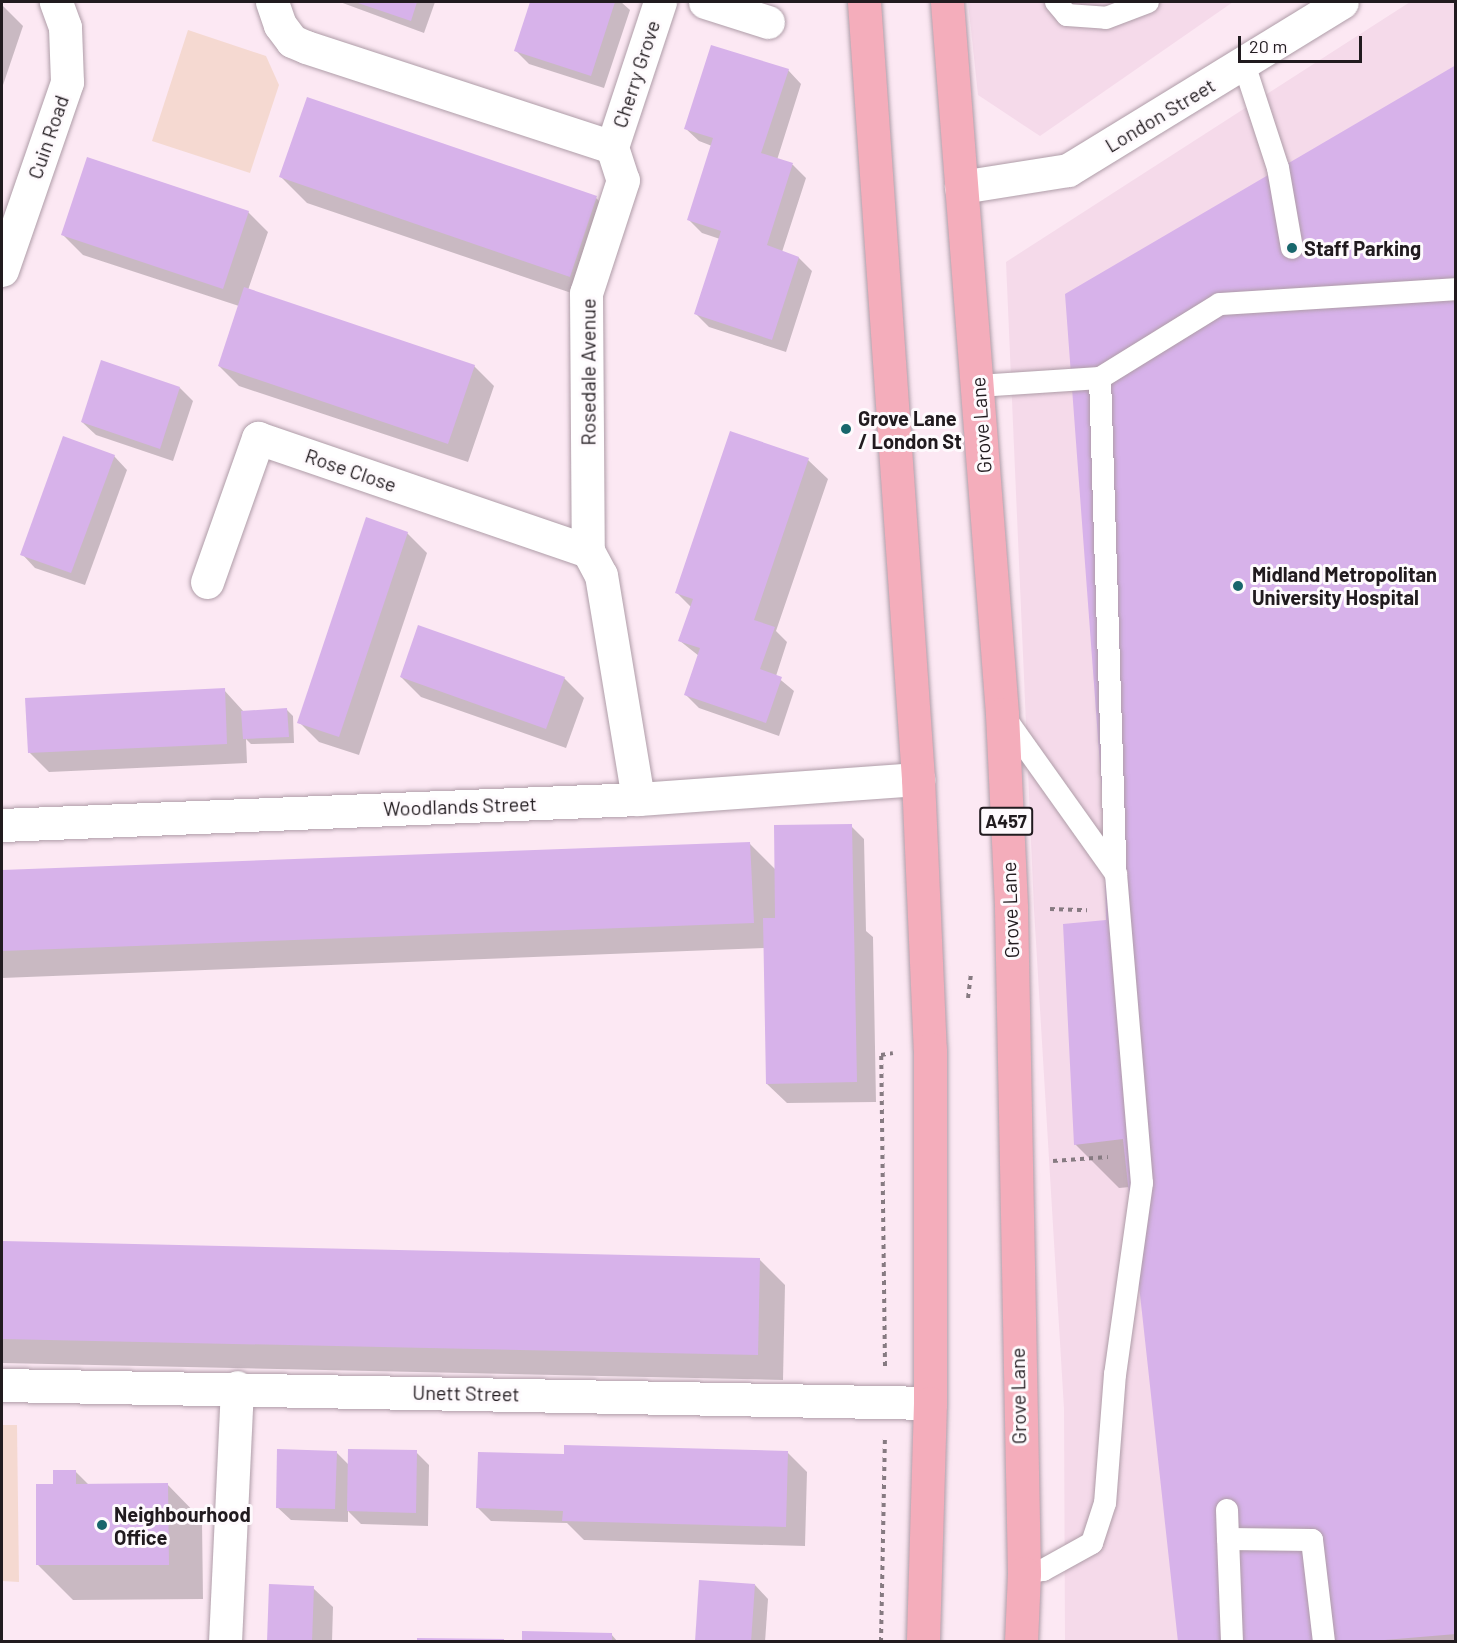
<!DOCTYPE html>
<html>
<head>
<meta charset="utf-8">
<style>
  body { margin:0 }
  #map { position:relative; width:1457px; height:1643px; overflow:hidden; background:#fce8f3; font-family:Barlow,sans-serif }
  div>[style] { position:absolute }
  .built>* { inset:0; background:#f5daea }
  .green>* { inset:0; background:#f5d9d1 }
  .shadow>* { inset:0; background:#0003 }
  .building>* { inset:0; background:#d7b2ea }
  .path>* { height:4px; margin-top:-2px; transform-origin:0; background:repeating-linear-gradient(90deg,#867a81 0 4.5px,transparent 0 9px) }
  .roads { filter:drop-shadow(0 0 2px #af9da8) drop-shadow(0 0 2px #af9da8) }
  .lane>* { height:22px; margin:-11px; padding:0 11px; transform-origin:11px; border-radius:11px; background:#fff }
  .street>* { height:33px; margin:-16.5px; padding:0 16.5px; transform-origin:16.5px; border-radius:16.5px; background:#fff }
  .primary>* { height:33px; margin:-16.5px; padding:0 16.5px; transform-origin:16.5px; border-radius:16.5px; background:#f4adbb }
  .dots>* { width:16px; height:16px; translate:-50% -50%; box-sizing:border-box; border:3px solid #fefafd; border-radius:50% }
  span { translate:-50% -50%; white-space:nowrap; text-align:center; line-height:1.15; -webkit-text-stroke:6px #fefafd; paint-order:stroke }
  .shield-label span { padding:2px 4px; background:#fefafd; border:2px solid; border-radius:4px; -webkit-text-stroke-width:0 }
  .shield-label { font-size:18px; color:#211b1f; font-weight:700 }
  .street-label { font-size:20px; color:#211b1f }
  .poi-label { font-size:20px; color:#211b1f; font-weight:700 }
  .left { translate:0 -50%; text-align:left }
  .frame { position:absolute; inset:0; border:3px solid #211b1f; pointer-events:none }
  .scale { position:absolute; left:1238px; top:36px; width:124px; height:27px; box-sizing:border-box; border:3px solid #211b1f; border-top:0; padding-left:8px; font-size:18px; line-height:21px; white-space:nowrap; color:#211b1f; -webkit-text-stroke:4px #fefafd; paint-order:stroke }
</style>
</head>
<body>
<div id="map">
  <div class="built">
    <div style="clip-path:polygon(968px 2px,1233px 2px,1040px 136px,978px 95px)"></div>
    <div style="clip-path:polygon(1410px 2px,1455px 2px,1455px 1641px,1065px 1641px,1064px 1409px,1034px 909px,1006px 262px)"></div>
  </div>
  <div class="green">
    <div style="clip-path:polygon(188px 30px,266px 56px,279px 85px,250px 173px,152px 141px)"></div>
    <div style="clip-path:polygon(2px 1425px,17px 1425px,19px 1582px,2px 1581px)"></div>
  </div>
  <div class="shadow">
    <div style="clip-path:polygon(340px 2px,435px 2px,424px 33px)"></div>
    <div style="clip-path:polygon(531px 2px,621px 2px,630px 10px,604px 88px,529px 64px,516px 51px)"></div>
    <div style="clip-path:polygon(2px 5px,23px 26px,2px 88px)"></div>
    <div style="clip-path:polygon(1456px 66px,1456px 1642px,1179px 1642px,1130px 1187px,1119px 1188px,1075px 1144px,1108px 921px)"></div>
    <div style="clip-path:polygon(788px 70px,801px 84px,777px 160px,793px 165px,806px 178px,782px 252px,799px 258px,812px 271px,786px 352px,709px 327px,696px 314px,720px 239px,702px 233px,689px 220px,712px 146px,699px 141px,685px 128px)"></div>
    <div style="clip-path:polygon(281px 177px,596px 198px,622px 223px,595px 301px,307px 203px)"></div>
    <div style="clip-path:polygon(248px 212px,268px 232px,248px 290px,474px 366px,494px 386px,468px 462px,239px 386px,219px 366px,239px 306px,83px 255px,63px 235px)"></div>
    <div style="clip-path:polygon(180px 388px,193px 401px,173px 461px,96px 435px,82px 422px)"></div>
    <div style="clip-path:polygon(114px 456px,127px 470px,85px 585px,35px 568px,22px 554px)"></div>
    <div style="clip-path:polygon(808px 460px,828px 479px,776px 631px,787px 642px,776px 676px,794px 691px,779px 736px,699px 708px,686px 695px,699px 656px,680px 641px,691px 607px,676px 592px)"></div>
    <div style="clip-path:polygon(407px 533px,427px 553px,359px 755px,319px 742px,299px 722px)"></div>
    <div style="clip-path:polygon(401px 677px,564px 678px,584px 698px,566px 748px,421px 697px)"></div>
    <div style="clip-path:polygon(224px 690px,244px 712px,287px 710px,293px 716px,294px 743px,251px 744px,246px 739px,247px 763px,49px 772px,29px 752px)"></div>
    <div style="clip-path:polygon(851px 826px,864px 839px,866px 931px,873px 937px,876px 1102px,787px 1103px,767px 1084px,765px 948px,2px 978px,2px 872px,750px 844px,776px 870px)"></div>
    <div style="clip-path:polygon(2px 1243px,759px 1259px,785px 1285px,783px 1380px,2px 1363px)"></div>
    <div style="clip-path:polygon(336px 1452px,349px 1465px,416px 1452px,429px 1465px,428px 1526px,361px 1524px,348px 1511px,348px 1522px,291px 1520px,277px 1507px)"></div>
    <div style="clip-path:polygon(787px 1452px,807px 1472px,805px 1546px,584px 1540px,567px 1523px,491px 1521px,478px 1508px,566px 1456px)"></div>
    <div style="clip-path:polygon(75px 1471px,90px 1486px,167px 1484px,202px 1520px,203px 1599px,73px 1600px,38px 1565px,55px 1485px)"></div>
    <div style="clip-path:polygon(755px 1585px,768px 1599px,765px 1642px,696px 1642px)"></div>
    <div style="clip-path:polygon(313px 1588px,333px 1607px,332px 1642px,268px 1642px)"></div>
    <div style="clip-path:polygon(611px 1634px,618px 1642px,524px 1642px)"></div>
  </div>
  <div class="building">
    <div style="clip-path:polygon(355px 2px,417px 2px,411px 21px)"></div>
    <div style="clip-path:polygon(530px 2px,615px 2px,591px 76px,514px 51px)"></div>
    <div style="clip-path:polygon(711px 45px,789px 69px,761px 153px,793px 163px,767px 245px,799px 257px,772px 340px,694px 314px,721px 231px,687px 220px,713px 138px,684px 129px)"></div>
    <div style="clip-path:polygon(1456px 65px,1456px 1634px,1361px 1642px,1178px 1642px,1123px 1139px,1074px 1145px,1063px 924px,1106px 920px,1104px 819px,1065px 294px)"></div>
    <div style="clip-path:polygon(307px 97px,597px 196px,570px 277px,279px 177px)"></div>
    <div style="clip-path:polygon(87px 157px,249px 211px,223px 289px,61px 235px)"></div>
    <div style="clip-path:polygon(244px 287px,475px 365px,448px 444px,218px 366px)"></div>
    <div style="clip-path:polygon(101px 360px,180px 387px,160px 449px,81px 422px)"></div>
    <div style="clip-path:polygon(730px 431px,809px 458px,754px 620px,775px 627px,760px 669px,782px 677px,766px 723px,684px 695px,700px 648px,678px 641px,693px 599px,675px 593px)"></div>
    <div style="clip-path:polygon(63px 436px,115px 455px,71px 573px,20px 555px)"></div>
    <div style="clip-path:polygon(366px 517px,408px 532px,339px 737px,297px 723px)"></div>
    <div style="clip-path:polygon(418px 625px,565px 677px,546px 729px,400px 677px)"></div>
    <div style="clip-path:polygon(225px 688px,227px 744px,28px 753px,25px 698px)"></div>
    <div style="clip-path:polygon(287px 708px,289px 737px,243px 739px,241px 711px)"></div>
    <div style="clip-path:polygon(852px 824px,857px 1082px,766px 1084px,763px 918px,775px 918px,774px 825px)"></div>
    <div style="clip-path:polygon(750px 842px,754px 923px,2px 951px,2px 870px)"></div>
    <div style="clip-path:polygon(2px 1241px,760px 1258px,758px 1355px,2px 1339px)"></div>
    <div style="clip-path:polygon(564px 1445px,788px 1451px,786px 1527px,562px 1521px,563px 1511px,476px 1508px,478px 1452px,564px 1454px)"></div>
    <div style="clip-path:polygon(277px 1449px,337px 1451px,335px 1509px,276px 1508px)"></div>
    <div style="clip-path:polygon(348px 1449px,417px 1450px,416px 1513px,347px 1511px)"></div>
    <div style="clip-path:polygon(53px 1470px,76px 1470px,76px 1484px,168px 1483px,169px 1565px,36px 1565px,36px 1484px,53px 1484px)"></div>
    <div style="clip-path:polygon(699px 1580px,755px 1584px,751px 1642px,695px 1642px)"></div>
    <div style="clip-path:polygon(269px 1584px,314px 1586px,312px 1642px,267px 1642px)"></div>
    <div style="clip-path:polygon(522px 1631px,612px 1633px,612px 1642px,522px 1642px)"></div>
    <div style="clip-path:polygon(417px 1638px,504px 1639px,504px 1642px,417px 1642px)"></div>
  </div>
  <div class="path">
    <div style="left:1050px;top:909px;width:37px;rotate:2deg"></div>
    <div style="left:968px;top:998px;width:23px;rotate:-83deg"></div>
    <div style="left:1053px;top:1161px;width:55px;rotate:-4.2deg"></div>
    <div style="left:885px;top:1366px;width:311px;rotate:-90.7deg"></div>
    <div style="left:881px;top:1055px;width:12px;rotate:-9deg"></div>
    <div style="left:881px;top:1642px;width:203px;rotate:-88.9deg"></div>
  </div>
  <div class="roads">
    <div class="lane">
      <div style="left:1056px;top:2px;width:17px;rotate:50deg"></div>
      <div style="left:1067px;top:15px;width:39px;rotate:4deg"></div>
      <div style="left:1106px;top:18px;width:45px;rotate:-20.9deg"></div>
      <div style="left:1244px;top:64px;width:109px;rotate:71.9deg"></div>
      <div style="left:1278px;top:168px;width:81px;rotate:80.1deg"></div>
      <div style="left:1100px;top:378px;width:141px;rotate:-31.7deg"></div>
      <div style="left:1220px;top:304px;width:236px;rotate:-3.6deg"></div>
      <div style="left:978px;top:386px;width:122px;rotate:-3.8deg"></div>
      <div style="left:1100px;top:378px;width:496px;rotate:88.2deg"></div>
      <div style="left:1003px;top:715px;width:195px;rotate:54.6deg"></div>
      <div style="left:1116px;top:874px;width:310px;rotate:85.2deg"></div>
      <div style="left:1142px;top:1183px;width:193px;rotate:98deg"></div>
      <div style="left:1115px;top:1374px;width:129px;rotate:94.4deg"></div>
      <div style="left:1105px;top:1503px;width:42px;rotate:108deg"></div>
      <div style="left:1092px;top:1543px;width:56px;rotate:151.1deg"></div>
      <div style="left:1043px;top:1570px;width:19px;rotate:171deg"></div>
      <div style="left:1227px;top:1510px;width:29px;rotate:88deg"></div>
      <div style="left:1232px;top:1642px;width:103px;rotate:-92.2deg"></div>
      <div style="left:1228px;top:1539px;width:84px;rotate:0.7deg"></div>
      <div style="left:1312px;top:1540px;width:103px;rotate:83.3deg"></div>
    </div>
    <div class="street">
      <div style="left:272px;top:2px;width:24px;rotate:71deg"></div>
      <div style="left:280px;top:25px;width:20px;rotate:53deg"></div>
      <div style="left:292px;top:41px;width:15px;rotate:23deg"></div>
      <div style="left:306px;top:47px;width:322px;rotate:18.1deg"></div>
      <div style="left:612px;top:147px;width:35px;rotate:72deg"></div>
      <div style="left:623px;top:180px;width:119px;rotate:108.1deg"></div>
      <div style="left:586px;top:293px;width:258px;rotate:89.6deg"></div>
      <div style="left:588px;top:551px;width:27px;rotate:62deg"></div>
      <div style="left:601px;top:575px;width:227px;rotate:80.6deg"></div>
      <div style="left:705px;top:2px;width:66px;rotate:17.6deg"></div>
      <div style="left:612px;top:147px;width:153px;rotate:-71.7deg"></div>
      <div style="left:961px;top:187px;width:108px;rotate:-9deg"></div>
      <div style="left:1068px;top:170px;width:321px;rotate:-31.5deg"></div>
      <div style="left:2px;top:270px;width:199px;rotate:-70.9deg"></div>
      <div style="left:67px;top:82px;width:55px;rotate:-92.1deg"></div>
      <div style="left:65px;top:27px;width:27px;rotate:-110deg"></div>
      <div style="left:207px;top:582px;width:153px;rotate:-70.5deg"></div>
      <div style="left:258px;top:438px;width:349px;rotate:18.9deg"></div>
      <div style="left:2px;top:825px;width:637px;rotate:-2.34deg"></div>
      <div style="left:638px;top:799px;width:281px;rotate:-4.1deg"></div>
      <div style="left:2px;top:1385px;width:928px;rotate:1.11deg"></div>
      <div style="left:225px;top:1642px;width:255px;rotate:-87.3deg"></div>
    </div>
    <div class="primary">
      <div style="left:864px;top:2px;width:779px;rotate:86.02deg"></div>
      <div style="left:918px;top:779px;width:270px;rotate:87.5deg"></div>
      <div style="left:930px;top:1049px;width:354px;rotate:90deg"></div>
      <div style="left:930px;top:1403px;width:239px;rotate:91.7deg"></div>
      <div style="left:947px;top:2px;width:714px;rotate:85.58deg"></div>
      <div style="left:1002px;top:714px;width:194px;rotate:87.3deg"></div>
      <div style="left:1011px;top:908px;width:665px;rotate:88.88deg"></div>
      <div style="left:1024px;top:1573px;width:69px;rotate:92.5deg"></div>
    </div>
  </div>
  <div class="dots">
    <div style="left:1292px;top:248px;background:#18666c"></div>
    <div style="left:846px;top:429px;background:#18666c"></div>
    <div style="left:1238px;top:586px;background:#18666c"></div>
    <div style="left:102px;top:1525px;background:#18666c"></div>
  </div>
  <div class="shield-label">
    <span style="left:1006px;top:821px">A457</span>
  </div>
  <div class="street-label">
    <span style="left:636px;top:74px;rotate:-72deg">Cherry Grove</span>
    <span style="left:1160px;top:115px;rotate:-31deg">London Street</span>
    <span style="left:48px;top:137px;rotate:-71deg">Cuin Road</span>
    <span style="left:588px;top:372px;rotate:-90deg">Rosedale Avenue</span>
    <span style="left:981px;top:425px;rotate:-94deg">Grove Lane</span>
    <span style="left:351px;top:470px;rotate:19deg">Rose Close</span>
    <span style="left:460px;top:806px;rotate:-2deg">Woodlands Street</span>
    <span style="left:1010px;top:910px;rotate:-92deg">Grove Lane</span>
    <span style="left:466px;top:1393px;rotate:1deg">Unett Street</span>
    <span style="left:1018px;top:1396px;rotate:-91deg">Grove Lane</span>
  </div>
  <div class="poi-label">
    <span class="left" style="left:1304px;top:248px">Staff Parking</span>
    <span class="left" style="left:858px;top:430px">Grove Lane<br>/ London St</span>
    <span class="left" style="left:1252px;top:586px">Midland Metropolitan<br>University Hospital</span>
    <span class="left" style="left:114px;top:1526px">Neighbourhood<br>Office</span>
  </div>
  <div class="frame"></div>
  <div class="scale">20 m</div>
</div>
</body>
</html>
